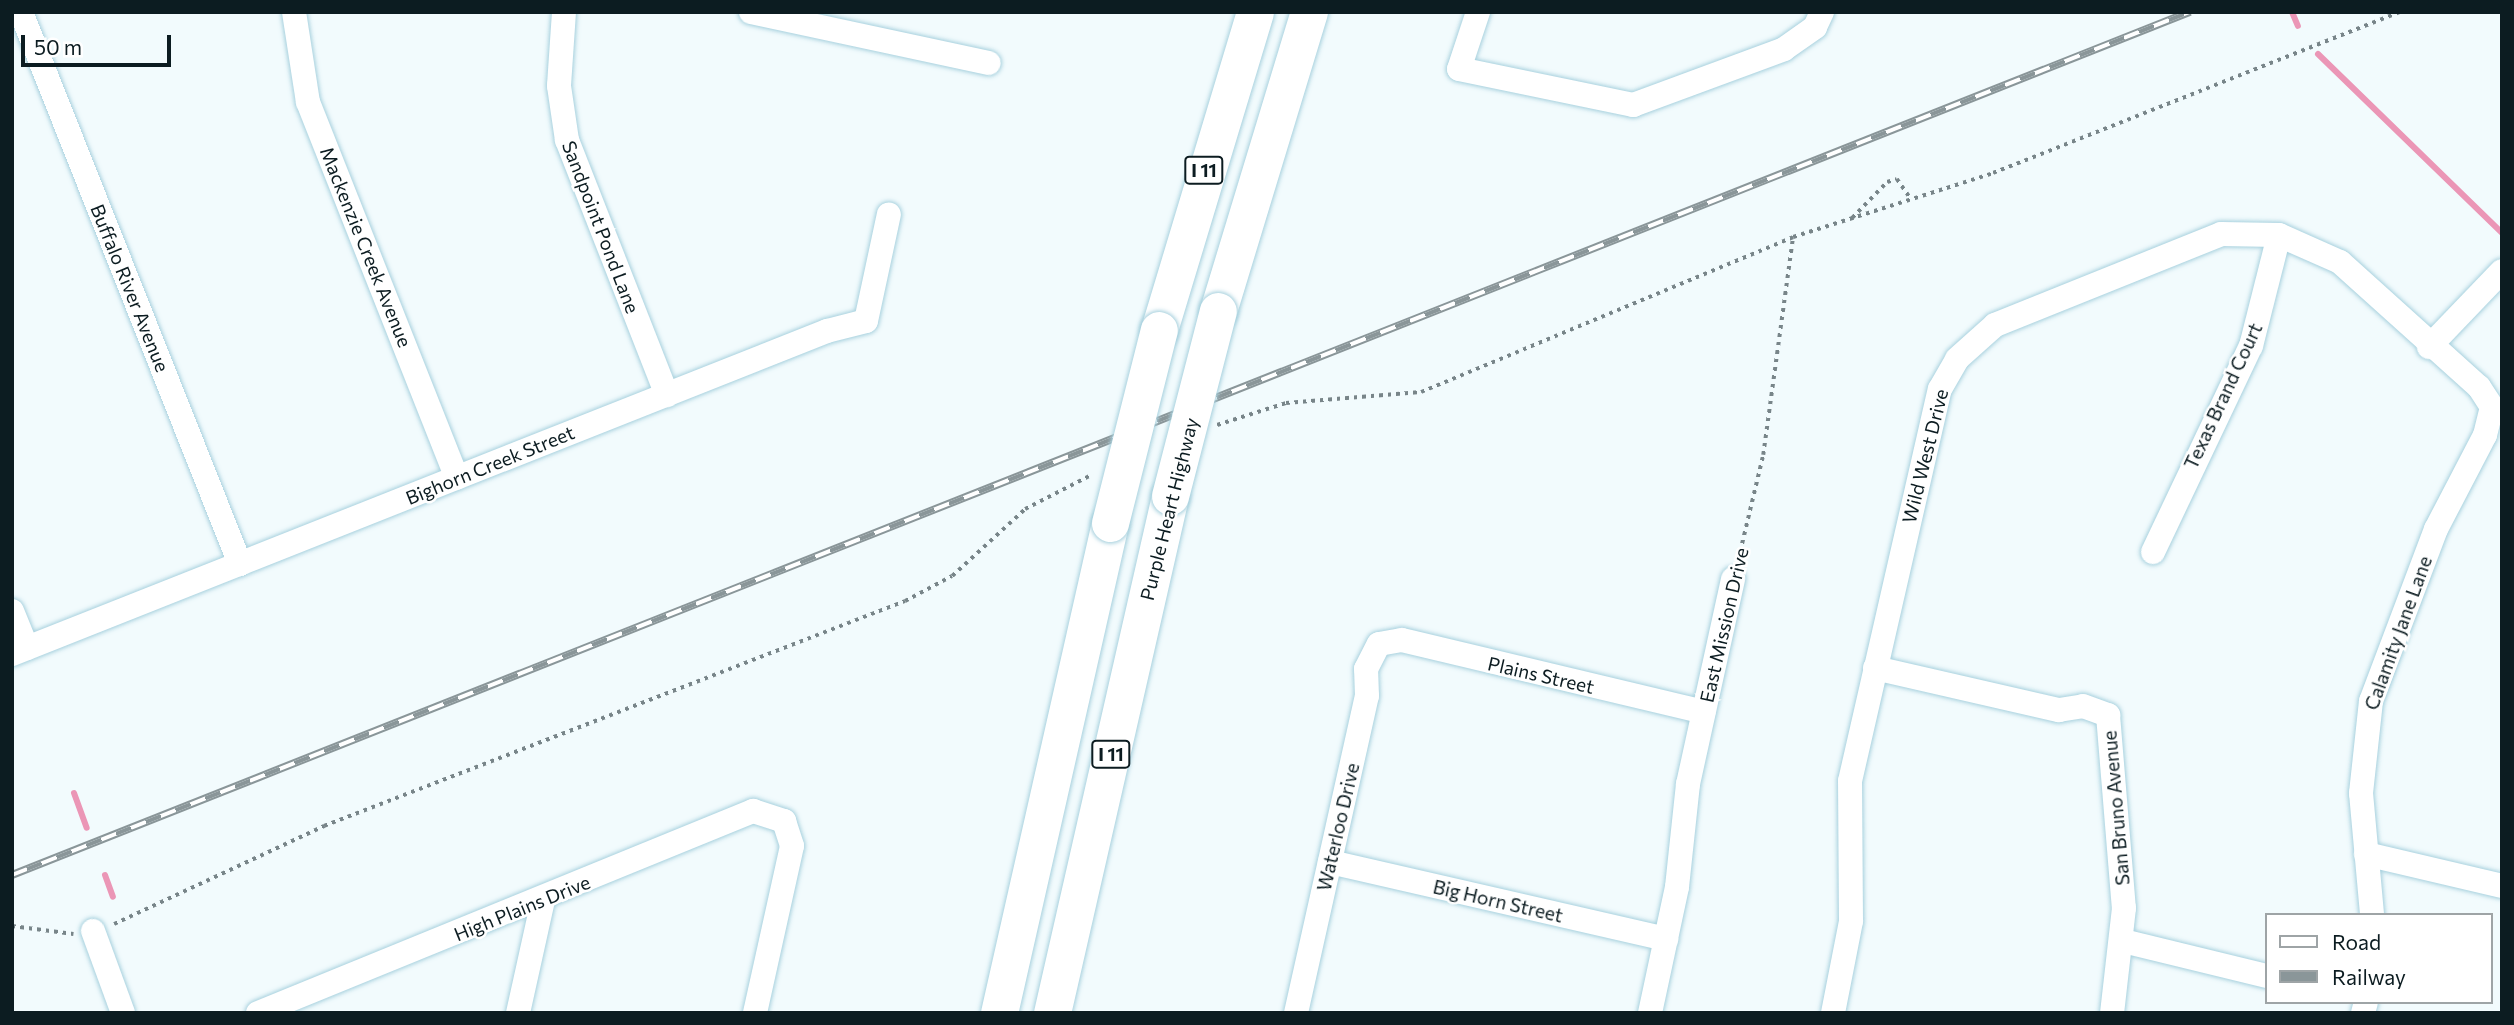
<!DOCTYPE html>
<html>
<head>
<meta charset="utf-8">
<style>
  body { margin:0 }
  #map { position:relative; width:2514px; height:1025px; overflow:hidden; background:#f2fbfd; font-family:Commissioner,sans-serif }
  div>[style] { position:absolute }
  .stream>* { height:6px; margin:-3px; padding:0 3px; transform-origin:3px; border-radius:3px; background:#eb96b6 }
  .path>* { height:3.5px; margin-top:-1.75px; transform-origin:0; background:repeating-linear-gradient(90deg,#788589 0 3.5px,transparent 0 8.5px) }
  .roads { filter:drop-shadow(0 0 2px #a8d1de) drop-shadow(0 0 2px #a8d1de) }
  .minor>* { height:24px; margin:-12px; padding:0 12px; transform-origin:12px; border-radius:12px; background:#fff }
  .highway>* { height:37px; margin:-18.5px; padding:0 18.5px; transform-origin:18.5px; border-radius:18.5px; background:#fff }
  .rail>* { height:8px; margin-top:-4px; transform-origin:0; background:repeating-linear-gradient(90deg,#fff 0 16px,#8a9699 0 32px); box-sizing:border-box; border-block:2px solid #8a9699 }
  .bridges { filter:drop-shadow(0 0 2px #a8d1de) drop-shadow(0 0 2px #a8d1de) }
  .highway-bridge>* { height:37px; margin:-18.5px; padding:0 18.5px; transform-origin:18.5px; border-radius:18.5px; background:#fff }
  span { translate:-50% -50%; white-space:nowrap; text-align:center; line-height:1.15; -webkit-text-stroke:5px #fff; paint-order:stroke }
  .shield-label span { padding:2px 5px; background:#fff; border:2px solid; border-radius:5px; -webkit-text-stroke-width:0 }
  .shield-label { font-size:18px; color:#0c1c21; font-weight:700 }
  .street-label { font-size:19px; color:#0c1c21 }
  .frame { position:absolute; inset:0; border:14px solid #0c1c21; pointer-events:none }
  .legend { position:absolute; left:2265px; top:913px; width:228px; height:91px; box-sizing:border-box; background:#fff; border:2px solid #9ea4a6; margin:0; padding:9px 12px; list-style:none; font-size:21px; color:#0c1c21 }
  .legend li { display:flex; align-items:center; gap:14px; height:35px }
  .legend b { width:35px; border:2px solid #9ea4a6 }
  .scale { position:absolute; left:21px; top:35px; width:150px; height:32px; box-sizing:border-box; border:4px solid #0c1c21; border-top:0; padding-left:9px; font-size:21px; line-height:24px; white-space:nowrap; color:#0c1c21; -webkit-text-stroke:5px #fff; paint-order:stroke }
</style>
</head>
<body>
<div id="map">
  <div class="stream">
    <div style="left:2292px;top:12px;width:15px;rotate:67deg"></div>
    <div style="left:2318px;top:54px;width:257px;rotate:44.2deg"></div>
    <div style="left:74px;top:793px;width:37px;rotate:70deg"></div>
    <div style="left:105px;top:875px;width:23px;rotate:70deg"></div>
  </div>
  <div class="path">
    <div style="left:1852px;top:218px;width:50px;rotate:-45.8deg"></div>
    <div style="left:1887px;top:182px;width:10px;rotate:-17deg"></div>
    <div style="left:1897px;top:179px;width:24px;rotate:55deg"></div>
    <div style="left:1217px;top:425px;width:72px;rotate:-17.7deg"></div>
    <div style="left:1286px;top:403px;width:135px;rotate:-4.7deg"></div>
    <div style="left:1421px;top:392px;width:403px;rotate:-22.6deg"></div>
    <div style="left:1793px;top:237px;width:210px;rotate:-17.7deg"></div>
    <div style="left:1993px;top:173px;width:437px;rotate:-21.6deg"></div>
    <div style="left:1738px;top:560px;width:108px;rotate:-76.6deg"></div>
    <div style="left:1763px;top:455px;width:220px;rotate:-82.2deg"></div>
    <div style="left:114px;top:924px;width:232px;rotate:-25deg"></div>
    <div style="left:324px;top:826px;width:623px;rotate:-21.17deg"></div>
    <div style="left:905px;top:601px;width:53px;rotate:-28deg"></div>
    <div style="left:952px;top:576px;width:99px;rotate:-42.5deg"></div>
    <div style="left:1025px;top:509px;width:76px;rotate:-27.2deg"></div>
    <div style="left:12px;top:926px;width:62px;rotate:7.5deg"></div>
  </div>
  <div class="roads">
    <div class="minor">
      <div style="left:21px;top:12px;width:594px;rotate:68.36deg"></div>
      <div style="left:294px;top:12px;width:91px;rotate:81.2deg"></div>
      <div style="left:308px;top:102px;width:404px;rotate:68.4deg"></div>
      <div style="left:564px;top:12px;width:74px;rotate:93.9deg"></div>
      <div style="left:559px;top:86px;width:55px;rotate:81.6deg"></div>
      <div style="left:567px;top:140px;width:274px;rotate:68.6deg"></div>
      <div style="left:751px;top:12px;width:243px;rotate:12.1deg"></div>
      <div style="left:1478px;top:12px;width:60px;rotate:108.4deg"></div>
      <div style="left:1459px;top:69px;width:178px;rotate:11.7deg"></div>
      <div style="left:1633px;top:105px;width:161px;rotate:-20.3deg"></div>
      <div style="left:1784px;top:49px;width:38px;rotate:-35deg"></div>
      <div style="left:1815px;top:27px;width:17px;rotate:-65deg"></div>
      <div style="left:2429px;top:347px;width:105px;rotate:-46.2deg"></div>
      <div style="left:2153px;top:552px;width:228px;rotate:-64.6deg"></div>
      <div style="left:2251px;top:346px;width:114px;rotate:-75.8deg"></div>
      <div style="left:12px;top:611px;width:40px;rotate:68deg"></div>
      <div style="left:12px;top:654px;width:877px;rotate:-21.62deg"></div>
      <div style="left:827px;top:331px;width:40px;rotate:-14.4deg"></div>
      <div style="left:866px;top:321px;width:109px;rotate:-77.9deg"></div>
      <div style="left:1875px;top:668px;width:189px;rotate:12.9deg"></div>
      <div style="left:2059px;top:710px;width:24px;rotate:-9deg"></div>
      <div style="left:2083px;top:706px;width:27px;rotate:20deg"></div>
      <div style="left:2108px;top:715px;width:194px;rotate:85.3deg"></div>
      <div style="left:2124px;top:908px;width:106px;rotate:96.5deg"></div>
      <div style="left:2366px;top:854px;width:140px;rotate:13.2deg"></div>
      <div style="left:1330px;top:862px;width:345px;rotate:12.9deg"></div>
      <div style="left:93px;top:931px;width:87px;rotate:69.9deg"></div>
      <div style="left:2123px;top:941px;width:148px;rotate:13.7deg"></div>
      <div style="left:258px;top:1013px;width:535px;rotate:-22.2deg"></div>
      <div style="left:753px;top:811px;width:33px;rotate:18deg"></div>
      <div style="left:784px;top:821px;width:26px;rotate:72deg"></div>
      <div style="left:792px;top:846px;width:171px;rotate:102.5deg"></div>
      <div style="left:518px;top:1013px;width:116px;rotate:-77.5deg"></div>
      <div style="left:1296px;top:1013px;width:325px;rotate:-77.4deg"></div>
      <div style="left:1367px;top:696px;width:27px;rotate:-92deg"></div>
      <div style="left:1366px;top:669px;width:28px;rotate:-63deg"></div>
      <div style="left:1379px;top:644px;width:23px;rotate:-10deg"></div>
      <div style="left:1402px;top:640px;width:310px;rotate:13.4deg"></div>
      <div style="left:1650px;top:1013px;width:129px;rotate:-77.9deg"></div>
      <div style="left:1677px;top:887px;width:104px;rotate:-83.9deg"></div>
      <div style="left:1688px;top:784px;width:210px;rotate:-77.6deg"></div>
      <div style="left:1833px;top:1013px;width:94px;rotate:-78.9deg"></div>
      <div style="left:1851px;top:921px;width:140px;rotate:-90.4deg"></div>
      <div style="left:1850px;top:781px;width:402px;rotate:-77.1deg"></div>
      <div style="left:1940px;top:389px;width:34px;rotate:-60deg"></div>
      <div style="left:1957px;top:359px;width:51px;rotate:-41.8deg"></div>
      <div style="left:1995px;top:325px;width:244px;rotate:-21.9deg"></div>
      <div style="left:2221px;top:234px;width:58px;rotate:1deg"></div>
      <div style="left:2279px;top:235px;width:67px;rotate:23.9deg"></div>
      <div style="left:2340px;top:262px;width:187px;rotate:42deg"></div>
      <div style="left:2479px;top:387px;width:24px;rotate:57deg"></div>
      <div style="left:2492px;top:407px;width:29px;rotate:104deg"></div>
      <div style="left:2485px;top:435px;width:106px;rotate:117.5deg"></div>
      <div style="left:2436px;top:529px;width:184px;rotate:110.7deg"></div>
      <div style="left:2371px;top:701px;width:93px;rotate:96.2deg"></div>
      <div style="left:2361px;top:793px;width:122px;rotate:84.8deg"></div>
      <div style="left:2363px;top:1013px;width:11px;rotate:-75deg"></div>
    </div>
    <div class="highway">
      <div style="left:1218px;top:311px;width:313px;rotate:-73.1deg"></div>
      <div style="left:1159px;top:330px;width:332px;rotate:-73.2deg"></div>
      <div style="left:999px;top:1013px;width:502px;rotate:-77.24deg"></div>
      <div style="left:1052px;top:1013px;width:530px;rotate:-77.14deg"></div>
    </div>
  </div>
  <div class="rail">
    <div style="left:12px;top:875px;width:2343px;rotate:-21.62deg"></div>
  </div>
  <div class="bridges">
    <div class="highway-bridge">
      <div style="left:1170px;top:496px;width:191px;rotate:-75.5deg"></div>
      <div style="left:1110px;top:523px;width:199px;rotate:-75.8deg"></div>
    </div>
  </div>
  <div class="shield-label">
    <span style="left:1204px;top:170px">I 11</span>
    <span style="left:1111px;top:754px">I 11</span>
  </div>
  <div class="street-label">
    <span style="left:601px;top:227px;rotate:69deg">Sandpoint Pond Lane</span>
    <span style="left:366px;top:247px;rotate:68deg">Mackenzie Creek Avenue</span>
    <span style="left:130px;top:288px;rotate:68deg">Buffalo River Avenue</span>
    <span style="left:2223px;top:396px;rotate:-65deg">Texas Brand Court</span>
    <span style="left:1925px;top:456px;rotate:-76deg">Wild West Drive</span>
    <span style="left:490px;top:465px;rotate:-22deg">Bighorn Creek Street</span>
    <span style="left:1169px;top:509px;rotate:-76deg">Purple Heart Highway</span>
    <span style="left:1724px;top:625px;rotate:-77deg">East Mission Drive</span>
    <span style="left:2398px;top:633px;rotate:-70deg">Calamity Jane Lane</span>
    <span style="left:1541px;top:675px;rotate:13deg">Plains Street</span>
    <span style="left:2116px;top:808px;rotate:-95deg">San Bruno Avenue</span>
    <span style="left:1338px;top:827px;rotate:-77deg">Waterloo Drive</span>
    <span style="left:1498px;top:901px;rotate:13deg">Big Horn Street</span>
    <span style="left:522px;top:908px;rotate:-22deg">High Plains Drive</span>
  </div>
  <div class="frame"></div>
  <ul class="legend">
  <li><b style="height:9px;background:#fff"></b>Road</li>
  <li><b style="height:9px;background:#8a9699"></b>Railway</li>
  </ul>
  <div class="scale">50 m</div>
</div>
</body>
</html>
